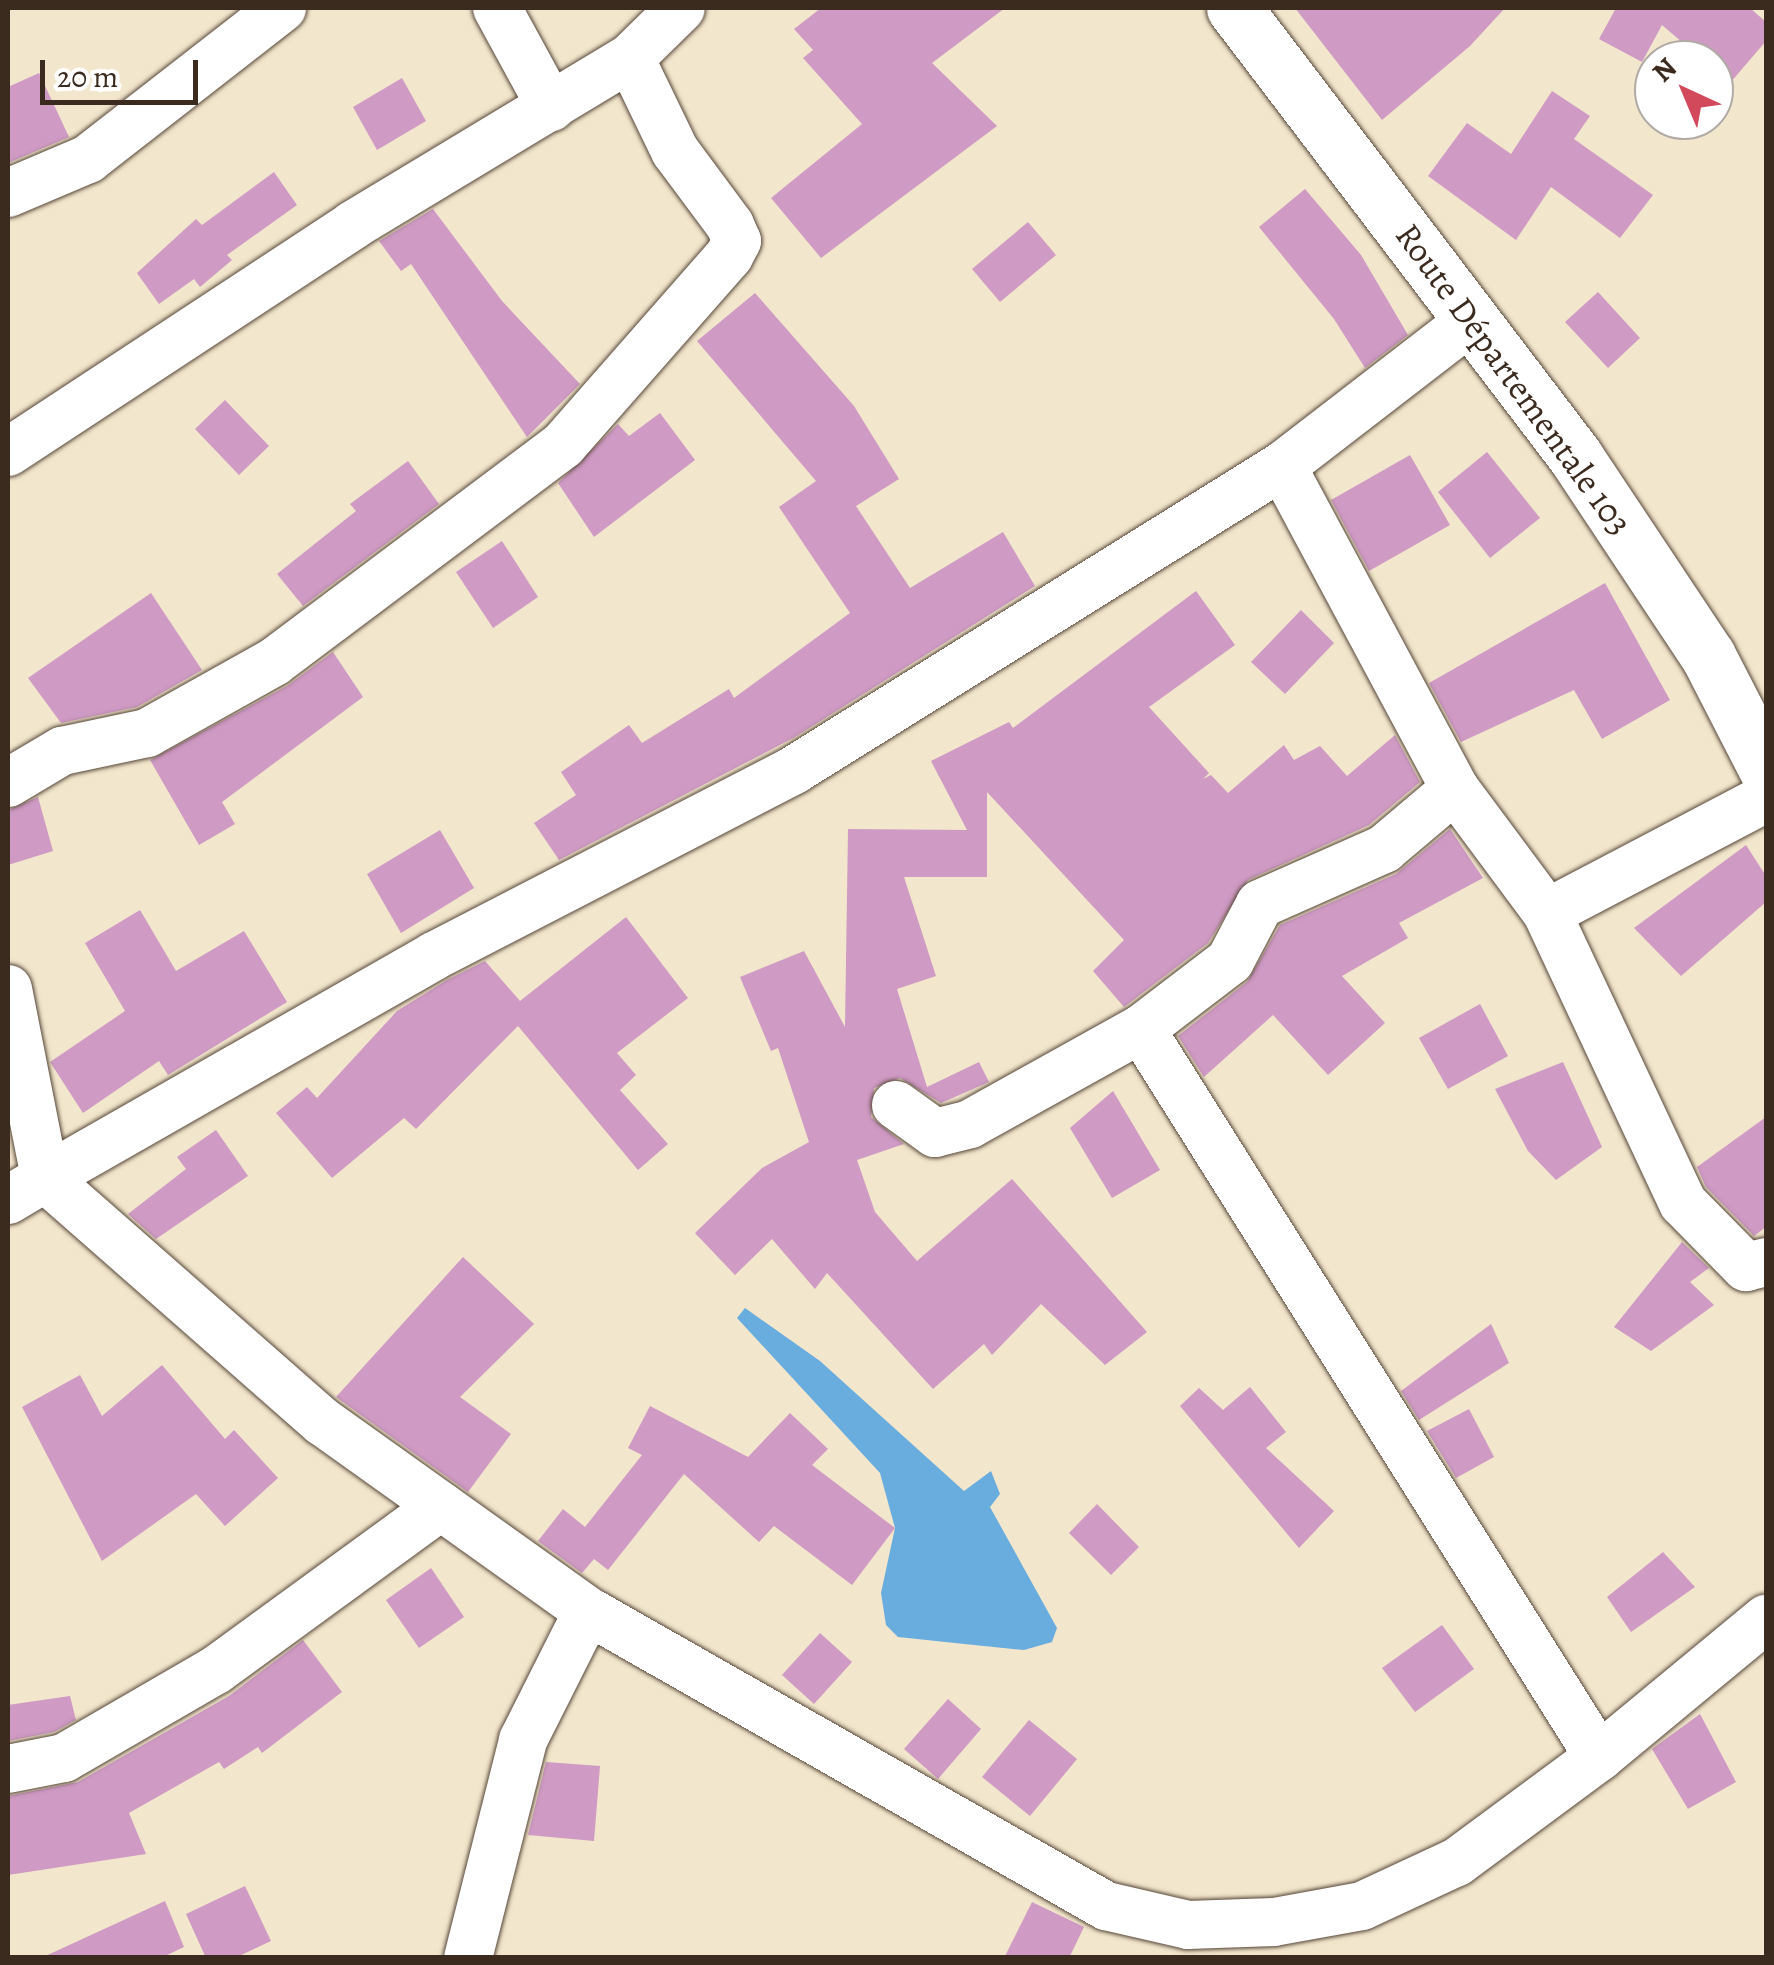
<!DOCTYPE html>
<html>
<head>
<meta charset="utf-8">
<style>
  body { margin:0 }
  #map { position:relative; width:1774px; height:1965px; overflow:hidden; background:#f2e6cc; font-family:Alegreya,serif }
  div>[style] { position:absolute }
  .water>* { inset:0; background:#69acde }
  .building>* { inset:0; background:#cf9ac4 }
  .roads { filter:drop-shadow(0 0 2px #564638) drop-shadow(0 0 2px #564638) }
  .minor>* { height:48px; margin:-24px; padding:0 24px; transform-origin:24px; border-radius:24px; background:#fff }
  .secondary>* { height:55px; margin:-27.5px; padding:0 27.5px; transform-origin:27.5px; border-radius:27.5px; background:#fff }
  span { translate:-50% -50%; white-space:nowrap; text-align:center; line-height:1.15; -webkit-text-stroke:8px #fff; paint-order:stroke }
  .street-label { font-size:35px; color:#3b2a1e }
  .frame { position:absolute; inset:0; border:10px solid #3b2a1e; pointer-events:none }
  .north { position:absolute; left:1634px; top:40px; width:100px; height:100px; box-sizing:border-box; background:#fff; border:2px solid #b1aaa5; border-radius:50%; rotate:316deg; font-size:28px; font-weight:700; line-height:40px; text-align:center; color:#3b2a1e }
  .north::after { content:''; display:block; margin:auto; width:35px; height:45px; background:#d1495b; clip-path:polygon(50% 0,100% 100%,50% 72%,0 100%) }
  .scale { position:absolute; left:40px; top:60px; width:158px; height:45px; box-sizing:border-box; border:5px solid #3b2a1e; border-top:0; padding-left:12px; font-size:30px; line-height:35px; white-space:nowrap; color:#3b2a1e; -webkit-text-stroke:8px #fff; paint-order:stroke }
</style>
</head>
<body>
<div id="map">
  <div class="water">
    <div style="clip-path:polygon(745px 1308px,820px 1361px,964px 1491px,991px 1471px,1000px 1494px,990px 1507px,1057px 1628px,1052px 1642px,1024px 1650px,974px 1645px,898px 1637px,886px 1625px,881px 1593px,895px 1528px,880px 1473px,737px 1318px)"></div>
  </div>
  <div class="building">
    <div style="clip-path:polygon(821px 8px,1005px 8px,932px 63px,997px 126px,821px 258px,771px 198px,862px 124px,803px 58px,813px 50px,794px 29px)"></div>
    <div style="clip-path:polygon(1295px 8px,1505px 8px,1470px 46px,1382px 120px)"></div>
    <div style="clip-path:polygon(1616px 8px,1750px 8px,1766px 22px,1766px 41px,1730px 83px,1714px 69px,1714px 60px,1703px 60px,1662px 25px,1642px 62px,1599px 39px)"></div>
    <div style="clip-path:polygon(39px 73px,69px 137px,8px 163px,8px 87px)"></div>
    <div style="clip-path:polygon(402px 78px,426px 121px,377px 150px,353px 107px)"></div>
    <div style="clip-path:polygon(1552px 91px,1590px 116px,1574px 139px,1653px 195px,1620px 238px,1551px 187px,1516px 240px,1428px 176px,1467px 123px,1511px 154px)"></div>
    <div style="clip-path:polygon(274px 172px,297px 205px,227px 255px,232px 260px,200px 287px,194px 279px,159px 304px,137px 273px,196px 219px,202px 225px)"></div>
    <div style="clip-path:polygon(1305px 189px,1361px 255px,1408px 335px,1365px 368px,1334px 319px,1259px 227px)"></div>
    <div style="clip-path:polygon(433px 209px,502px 301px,580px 384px,527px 437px,411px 264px,401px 271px,379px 241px)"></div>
    <div style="clip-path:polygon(1028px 222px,1056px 255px,1000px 302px,972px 269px)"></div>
    <div style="clip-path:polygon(1598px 292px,1640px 338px,1608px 368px,1565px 322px)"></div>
    <div style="clip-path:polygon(755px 293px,854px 406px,899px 479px,856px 506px,910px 588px,1003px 532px,1035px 586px,795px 737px,559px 860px,534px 823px,576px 795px,561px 772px,629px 725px,642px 743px,729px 689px,734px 698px,850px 613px,779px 507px,816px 481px,697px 341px)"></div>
    <div style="clip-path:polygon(225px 400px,269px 446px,239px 475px,195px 429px)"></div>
    <div style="clip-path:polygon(660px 413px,695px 460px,594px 537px,558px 483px,618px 424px,629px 436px)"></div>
    <div style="clip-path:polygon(1487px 452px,1540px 518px,1490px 558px,1438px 492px)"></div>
    <div style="clip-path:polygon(1410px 455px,1450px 525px,1369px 571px,1331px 500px)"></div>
    <div style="clip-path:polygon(408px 461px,439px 504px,303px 606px,277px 574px,356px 511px,350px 504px)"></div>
    <div style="clip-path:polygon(502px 541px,538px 597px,493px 628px,456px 572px)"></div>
    <div style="clip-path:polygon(1605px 583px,1670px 700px,1602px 739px,1574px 690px,1461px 742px,1429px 683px)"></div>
    <div style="clip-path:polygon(1196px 591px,1235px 645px,1149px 707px,1209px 773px,1203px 779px,1211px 775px,1228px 793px,1284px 745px,1294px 760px,1320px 746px,1347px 776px,1395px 735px,1420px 782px,1369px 825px,1248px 880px,1208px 943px,1124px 1007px,1093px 971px,1124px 940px,987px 792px,987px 877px,904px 877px,936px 976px,897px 989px,927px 1087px,979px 1062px,989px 1082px,941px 1103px,900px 1078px,874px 1088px,871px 1117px,904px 1144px,857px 1160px,875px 1212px,917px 1261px,1012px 1179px,1147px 1332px,1105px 1365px,1041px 1304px,992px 1355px,984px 1344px,933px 1389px,827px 1273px,815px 1289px,772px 1239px,735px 1275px,695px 1233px,762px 1168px,809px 1142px,778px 1048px,771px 1051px,740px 977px,804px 951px,845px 1027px,848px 829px,967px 830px,931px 761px,1009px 722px,1013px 728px)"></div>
    <div style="clip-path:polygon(151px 593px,202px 670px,137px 707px,61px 723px,28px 678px)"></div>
    <div style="clip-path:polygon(1301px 610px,1334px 643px,1285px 694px,1251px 662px)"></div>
    <div style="clip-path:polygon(333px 652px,363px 697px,222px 802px,235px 824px,199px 845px,150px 760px,287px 686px)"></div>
    <div style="clip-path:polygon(38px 797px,53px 851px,8px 865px,8px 810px)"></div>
    <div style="clip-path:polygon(1450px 829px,1483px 878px,1399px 923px,1408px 938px,1342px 976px,1385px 1023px,1328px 1075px,1273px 1015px,1204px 1077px,1178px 1036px,1247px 982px,1280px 925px,1396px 874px)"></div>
    <div style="clip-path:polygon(440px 830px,474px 888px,401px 933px,367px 874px)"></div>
    <div style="clip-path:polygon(1746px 845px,1766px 876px,1766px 902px,1681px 976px,1634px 928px)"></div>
    <div style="clip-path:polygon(140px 910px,176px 971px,244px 931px,287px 1002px,168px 1075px,159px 1061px,83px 1113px,50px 1062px,125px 1011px,85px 943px)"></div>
    <div style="clip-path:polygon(626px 917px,688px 998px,617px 1053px,636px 1075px,620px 1090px,668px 1144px,638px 1170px,518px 1026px,416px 1129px,404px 1118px,332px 1178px,276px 1113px,307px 1087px,317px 1098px,397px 1011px,447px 980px,485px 961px,520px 1001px)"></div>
    <div style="clip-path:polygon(1480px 1004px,1508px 1056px,1448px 1089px,1419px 1038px)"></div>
    <div style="clip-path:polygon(1563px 1062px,1602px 1147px,1556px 1180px,1528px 1151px,1495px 1089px)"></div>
    <div style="clip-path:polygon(1113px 1091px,1160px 1170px,1112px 1198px,1070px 1128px)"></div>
    <div style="clip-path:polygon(1766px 1117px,1766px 1227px,1754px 1236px,1706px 1187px,1697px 1167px)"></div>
    <div style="clip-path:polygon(216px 1130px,248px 1176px,156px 1239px,128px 1214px,186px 1169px,177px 1157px)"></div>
    <div style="clip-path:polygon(1682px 1242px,1709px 1268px,1690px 1282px,1714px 1305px,1651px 1351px,1614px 1327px)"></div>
    <div style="clip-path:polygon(463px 1257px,534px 1324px,460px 1397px,511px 1434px,468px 1492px,336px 1397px)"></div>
    <div style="clip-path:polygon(1491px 1324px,1509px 1363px,1419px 1420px,1401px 1391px)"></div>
    <div style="clip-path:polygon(162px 1365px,225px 1439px,234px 1430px,278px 1478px,225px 1526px,196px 1494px,102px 1561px,22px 1407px,80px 1375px,102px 1416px)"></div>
    <div style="clip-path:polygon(1250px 1387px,1286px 1432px,1266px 1448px,1334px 1511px,1299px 1548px,1180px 1406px,1199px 1388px,1223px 1410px)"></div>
    <div style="clip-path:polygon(650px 1406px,748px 1457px,790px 1413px,828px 1449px,812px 1465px,895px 1528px,852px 1585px,774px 1526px,759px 1542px,684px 1474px,608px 1570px,594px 1559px,582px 1573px,538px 1541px,563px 1509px,585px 1527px,642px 1455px,628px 1448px)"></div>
    <div style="clip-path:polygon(1469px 1409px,1494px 1457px,1456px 1478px,1427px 1431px)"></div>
    <div style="clip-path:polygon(1097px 1504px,1139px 1547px,1111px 1575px,1069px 1533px)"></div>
    <div style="clip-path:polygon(1663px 1552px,1695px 1587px,1631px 1632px,1607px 1597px)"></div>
    <div style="clip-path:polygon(431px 1568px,464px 1617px,419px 1648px,386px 1600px)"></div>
    <div style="clip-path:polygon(1442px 1625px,1474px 1669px,1415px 1712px,1382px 1668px)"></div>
    <div style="clip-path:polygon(820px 1633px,852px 1662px,814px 1704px,782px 1675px)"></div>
    <div style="clip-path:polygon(303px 1640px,342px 1692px,262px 1753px,258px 1747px,224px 1769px,219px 1762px,129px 1813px,146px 1854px,8px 1875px,8px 1796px,78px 1782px,229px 1696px)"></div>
    <div style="clip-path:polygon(70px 1696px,76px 1720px,54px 1732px,8px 1741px,8px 1705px)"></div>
    <div style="clip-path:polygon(948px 1699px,981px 1729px,938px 1779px,904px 1749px)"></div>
    <div style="clip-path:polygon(1700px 1714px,1736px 1782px,1688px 1809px,1652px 1749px)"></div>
    <div style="clip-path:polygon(1029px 1720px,1077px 1759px,1030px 1816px,982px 1777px)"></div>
    <div style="clip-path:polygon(546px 1762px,600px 1766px,594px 1841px,528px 1835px)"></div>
    <div style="clip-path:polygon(245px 1886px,271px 1941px,235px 1958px,206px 1958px,186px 1914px)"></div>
    <div style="clip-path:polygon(165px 1901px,184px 1947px,161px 1958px,41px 1958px)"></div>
    <div style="clip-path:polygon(1032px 1902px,1084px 1927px,1069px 1958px,1004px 1958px)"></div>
  </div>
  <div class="roads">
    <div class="minor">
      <div style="left:497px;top:8px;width:113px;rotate:61.4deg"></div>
      <div style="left:8px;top:193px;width:87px;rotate:-23deg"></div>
      <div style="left:88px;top:159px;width:246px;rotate:-37.9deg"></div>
      <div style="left:8px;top:452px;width:413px;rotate:-33.3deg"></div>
      <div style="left:353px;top:225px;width:323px;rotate:-31.1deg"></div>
      <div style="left:630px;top:58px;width:71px;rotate:-44.4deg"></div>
      <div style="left:8px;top:783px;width:63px;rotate:-30.7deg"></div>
      <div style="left:62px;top:751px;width:87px;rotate:-12deg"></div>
      <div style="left:147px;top:733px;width:145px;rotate:-29.2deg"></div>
      <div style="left:274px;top:662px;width:361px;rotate:-36.9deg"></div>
      <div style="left:563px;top:445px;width:252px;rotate:-48.7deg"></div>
      <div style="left:729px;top:256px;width:17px;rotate:-62deg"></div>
      <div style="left:737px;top:241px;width:17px;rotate:-114deg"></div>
      <div style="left:730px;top:225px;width:92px;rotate:-126.6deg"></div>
      <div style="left:675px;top:151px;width:103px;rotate:-115.8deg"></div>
      <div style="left:1455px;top:789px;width:154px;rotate:53.4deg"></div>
      <div style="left:1547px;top:913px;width:247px;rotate:-27.7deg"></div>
      <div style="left:1547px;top:913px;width:320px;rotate:64.9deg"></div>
      <div style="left:1683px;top:1203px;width:90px;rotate:45.5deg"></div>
      <div style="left:1746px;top:1267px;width:21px;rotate:-14deg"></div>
      <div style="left:8px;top:989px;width:193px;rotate:78.9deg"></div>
      <div style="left:45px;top:1178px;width:448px;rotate:-29.7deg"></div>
      <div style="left:434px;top:956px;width:405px;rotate:-27.3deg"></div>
      <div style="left:794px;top:770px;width:575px;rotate:-31.92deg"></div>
      <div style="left:1282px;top:466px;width:241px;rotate:-37.6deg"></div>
      <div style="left:1141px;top:1029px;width:860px;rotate:57.83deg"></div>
      <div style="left:896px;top:1105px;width:48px;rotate:35.7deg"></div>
      <div style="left:935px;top:1133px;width:36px;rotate:-14deg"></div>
      <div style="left:970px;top:1124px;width:196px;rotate:-29.1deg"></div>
      <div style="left:1141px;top:1029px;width:112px;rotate:-37.4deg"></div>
      <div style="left:1230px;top:961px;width:64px;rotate:-62.2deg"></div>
      <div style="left:1260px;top:904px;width:136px;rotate:-23.9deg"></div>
      <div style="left:1384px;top:849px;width:93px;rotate:-40.2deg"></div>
      <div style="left:1455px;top:789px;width:366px;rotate:-118.2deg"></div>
      <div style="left:8px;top:1200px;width:43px;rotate:-30.7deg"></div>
      <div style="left:45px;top:1178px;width:370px;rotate:41.3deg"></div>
      <div style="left:323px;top:1422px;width:325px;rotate:35.5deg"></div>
      <div style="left:588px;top:1611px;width:596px;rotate:29.66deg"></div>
      <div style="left:1106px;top:1906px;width:84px;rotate:13deg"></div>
      <div style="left:1188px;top:1925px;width:86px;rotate:-2deg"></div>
      <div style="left:1274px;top:1922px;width:89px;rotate:-10.3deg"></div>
      <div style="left:1362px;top:1906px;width:105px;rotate:-24.9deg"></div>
      <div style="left:1457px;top:1862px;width:177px;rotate:-36.5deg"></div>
      <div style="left:1599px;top:1757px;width:217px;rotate:-39.6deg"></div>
      <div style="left:8px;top:1769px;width:57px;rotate:-11.1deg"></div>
      <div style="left:64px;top:1758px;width:176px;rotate:-30.1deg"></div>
      <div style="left:216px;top:1670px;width:278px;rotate:-36.1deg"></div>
      <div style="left:468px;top:1958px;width:225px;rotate:-75.8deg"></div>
      <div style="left:523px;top:1740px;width:144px;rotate:-63.3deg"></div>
    </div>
    <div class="secondary">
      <div style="left:1234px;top:8px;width:563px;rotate:52.72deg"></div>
      <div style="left:1575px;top:456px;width:240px;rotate:56.4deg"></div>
      <div style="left:1708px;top:656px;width:127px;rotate:62.8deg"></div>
    </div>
  </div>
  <div class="street-label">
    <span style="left:1514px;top:379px;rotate:54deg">Route Départementale 103</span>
  </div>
  <div class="frame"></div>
  <div class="north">N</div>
  <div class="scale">20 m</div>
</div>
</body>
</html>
